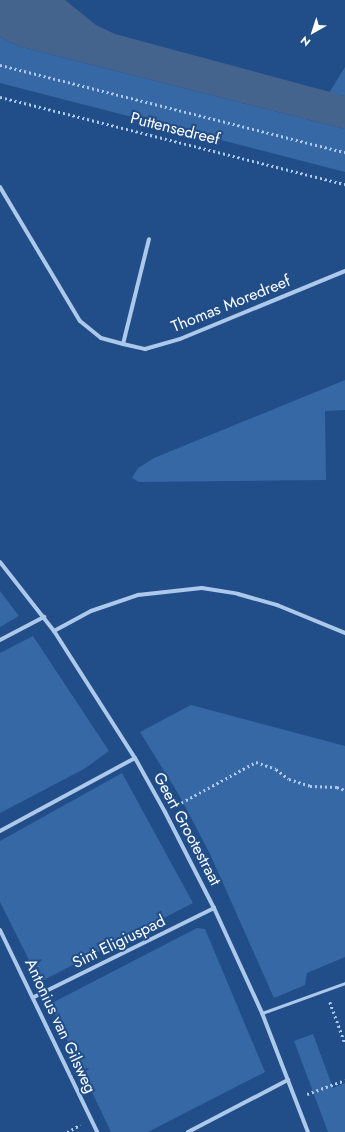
<!DOCTYPE html>
<html>
<head>
<meta charset="utf-8">
<style>
  body { margin:0 }
  #map { position:relative; width:345px; height:1132px; overflow:hidden; background:#214e88; font-family:Jost,sans-serif }
  div>[style] { position:absolute }
  .green>* { inset:0; background:#3568a5 }
  .water>* { inset:0; background:#44648e }
  .path>* { height:2.5px; margin-top:-1.25px; transform-origin:0; background:repeating-linear-gradient(90deg,#acc8ea 0 2px,transparent 0 5px) }
  .lane>* { height:3px; margin:-1.5px; padding:0 1.5px; transform-origin:1.5px; border-radius:1.5px; background:#acc8ea }
  .street>* { height:4px; margin:-2px; padding:0 2px; transform-origin:2px; border-radius:2px; background:#acc8ea }
  span { translate:-50% -50%; white-space:nowrap; text-align:center; line-height:1.15; -webkit-text-stroke:4px #214e88; paint-order:stroke }
  .street-label { font-size:16px; color:#fff }
  .north { position:absolute; left:293px; top:12px; width:40px; height:40px; -webkit-text-stroke:3px #214e88; paint-order:stroke; rotate:219deg; font-size:11px; font-weight:700; line-height:16px; text-align:center; color:#fff }
  .north::after { content:''; display:block; margin:auto; width:14px; height:18px; background:#fff; clip-path:polygon(50% 0,100% 100%,50% 72%,0 100%) }
</style>
</head>
<body>
<div id="map">
  <div class="green">
    <div style="clip-path:polygon(0 37px,18px 46px,345px 129px,345px 172px,0 83px)"></div>
    <div style="clip-path:polygon(345px 67px,345px 96px,329px 93px)"></div>
    <div style="clip-path:polygon(345px 380px,345px 410px,325px 411px,326px 480px,139px 482px,132px 478px,138px 468px,154px 458px)"></div>
    <div style="clip-path:polygon(0 591px,19px 616px,0 627px)"></div>
    <div style="clip-path:polygon(33px 636px,109px 751px,84px 769px,0 813px,0 653px)"></div>
    <div style="clip-path:polygon(191px 705px,345px 746px,345px 957px,307px 973px,305px 985px,274px 998px,210px 854px,179px 795px,140px 732px)"></div>
    <div style="clip-path:polygon(122px 773px,193px 903px,40px 982px,0 902px,0 841px)"></div>
    <div style="clip-path:polygon(197px 928px,205px 929px,265px 1072px,148px 1132px,111px 1132px,50px 1004px)"></div>
    <div style="clip-path:polygon(313px 1034px,333px 1088px,345px 1083px,345px 1132px,328px 1132px,294px 1041px)"></div>
  </div>
  <div class="water">
    <div style="clip-path:polygon(0 0,65px 0,96px 25px,115px 34px,345px 96px,345px 129px,18px 46px,0 37px)"></div>
  </div>
  <div class="path">
    <div style="left:0;top:65px;width:356px;rotate:14.2deg"></div>
    <div style="left:0;top:97px;width:356px;rotate:14.2deg"></div>
    <div style="left:177px;top:805px;width:90px;rotate:-28.6deg"></div>
    <div style="left:256px;top:762px;width:21px;rotate:19deg"></div>
    <div style="left:276px;top:769px;width:16px;rotate:38deg"></div>
    <div style="left:289px;top:779px;width:22px;rotate:18deg"></div>
    <div style="left:310px;top:786px;width:27px;rotate:2deg"></div>
    <div style="left:337px;top:787px;width:9px;rotate:21deg"></div>
    <div style="left:330px;top:1002px;width:44px;rotate:69.9deg"></div>
    <div style="left:307px;top:1094px;width:40px;rotate:-20.2deg"></div>
    <div style="left:67px;top:1132px;width:15px;rotate:-28deg"></div>
  </div>
  <div class="lane">
    <div style="left:262px;top:1013px;width:88px;rotate:-19.9deg"></div>
  </div>
  <div class="street">
    <div style="left:0;top:187px;width:156px;rotate:59.2deg"></div>
    <div style="left:80px;top:321px;width:27px;rotate:39deg"></div>
    <div style="left:101px;top:338px;width:23px;rotate:15deg"></div>
    <div style="left:123px;top:344px;width:23px;rotate:13deg"></div>
    <div style="left:145px;top:349px;width:36px;rotate:-16deg"></div>
    <div style="left:180px;top:339px;width:178px;rotate:-22.4deg"></div>
    <div style="left:123px;top:344px;width:108px;rotate:-76.1deg"></div>
    <div style="left:0;top:562px;width:88px;rotate:52deg"></div>
    <div style="left:54px;top:631px;width:151px;rotate:57.5deg"></div>
    <div style="left:135px;top:758px;width:62px;rotate:60.9deg"></div>
    <div style="left:165px;top:812px;width:108px;rotate:63deg"></div>
    <div style="left:214px;top:908px;width:115px;rotate:65.4deg"></div>
    <div style="left:262px;top:1013px;width:128px;rotate:68.9deg"></div>
    <div style="left:54px;top:631px;width:42px;rotate:-28.4deg"></div>
    <div style="left:91px;top:611px;width:50px;rotate:-18.8deg"></div>
    <div style="left:138px;top:595px;width:64px;rotate:-6.2deg"></div>
    <div style="left:202px;top:588px;width:36px;rotate:9deg"></div>
    <div style="left:238px;top:594px;width:41px;rotate:15.8deg"></div>
    <div style="left:277px;top:605px;width:74px;rotate:22.4deg"></div>
    <div style="left:0;top:640px;width:50px;rotate:-27.6deg"></div>
    <div style="left:0;top:831px;width:153px;rotate:-28.4deg"></div>
    <div style="left:0;top:930px;width:224px;rotate:64.3deg"></div>
    <div style="left:34px;top:997px;width:201px;rotate:-26.3deg"></div>
    <div style="left:188px;top:1132px;width:113px;rotate:-27.5deg"></div>
  </div>
  <div class="street-label">
    <span style="left:175px;top:129px;rotate:14deg">Puttensedreef</span>
    <span style="left:231px;top:304px;rotate:-22deg">Thomas Moredreef</span>
    <span style="left:187px;top:829px;rotate:62deg">Geert Grootestraat</span>
    <span style="left:119px;top:942px;rotate:-26deg">Sint Eligiuspad</span>
    <span style="left:60px;top:1026px;rotate:65deg">Antonius van Gilsweg</span>
  </div>
  <div class="north">N</div>
</div>
</body>
</html>
